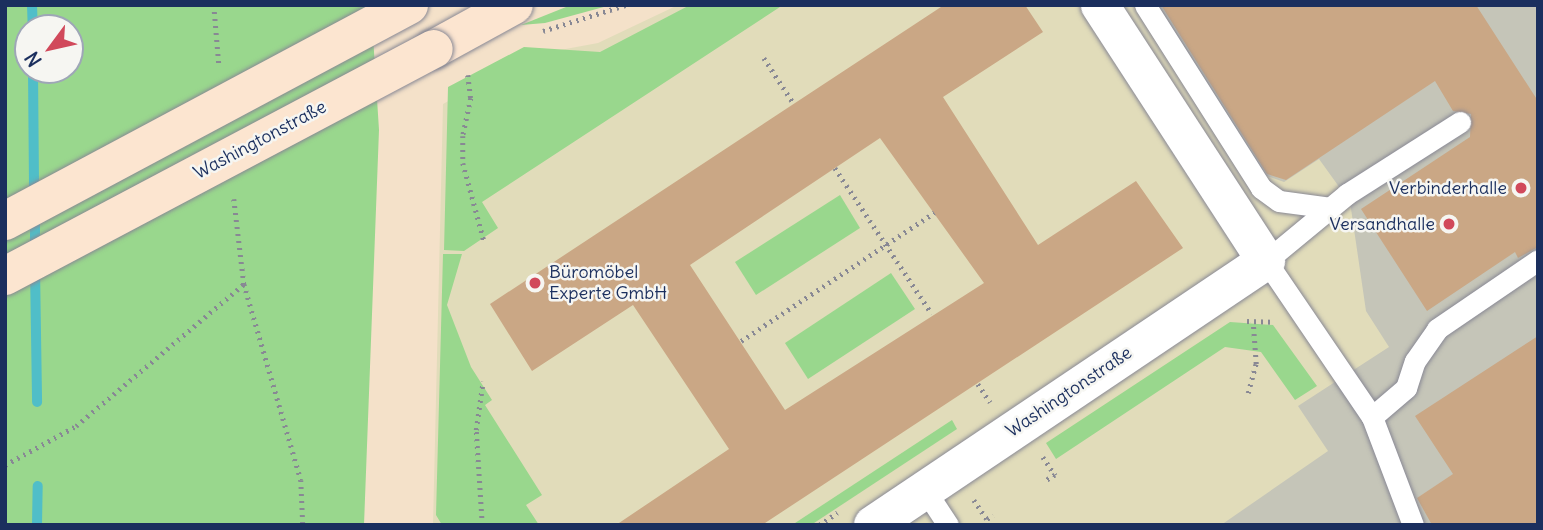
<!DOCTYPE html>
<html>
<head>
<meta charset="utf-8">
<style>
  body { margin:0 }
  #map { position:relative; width:1543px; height:530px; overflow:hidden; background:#f4e1c9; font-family:Delius,sans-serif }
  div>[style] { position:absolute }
  .built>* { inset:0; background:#e1dcba }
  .industrial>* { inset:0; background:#c5c5b8 }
  .green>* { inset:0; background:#99d78d }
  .stream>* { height:10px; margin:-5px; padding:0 5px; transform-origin:5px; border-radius:5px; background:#50bec8 }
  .building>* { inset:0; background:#caa785 }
  .path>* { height:4.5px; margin-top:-2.25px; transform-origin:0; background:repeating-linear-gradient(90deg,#888894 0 2px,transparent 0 7px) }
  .roads { filter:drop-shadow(0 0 2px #888894) drop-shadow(0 0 2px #888894) }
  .lane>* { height:21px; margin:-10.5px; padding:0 10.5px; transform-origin:10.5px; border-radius:10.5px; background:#fff }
  .street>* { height:38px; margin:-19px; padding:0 19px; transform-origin:19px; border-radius:19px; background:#fff }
  .secondary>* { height:38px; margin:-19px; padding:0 19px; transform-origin:19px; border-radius:19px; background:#fce5d0 }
  .bridges { filter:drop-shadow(0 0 2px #888894) drop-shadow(0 0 2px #888894) }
  .secondary-bridge>* { height:38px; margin:-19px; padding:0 19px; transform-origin:19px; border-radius:19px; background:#fce5d0 }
  .dots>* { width:19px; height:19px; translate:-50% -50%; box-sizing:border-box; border:4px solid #f6f6f2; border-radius:50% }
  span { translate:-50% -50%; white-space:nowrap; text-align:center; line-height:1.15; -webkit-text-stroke:5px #f6f6f2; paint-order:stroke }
  .street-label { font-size:18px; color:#1b2f5e }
  .poi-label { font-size:18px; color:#1b2f5e }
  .right { translate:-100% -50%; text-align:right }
  .left { translate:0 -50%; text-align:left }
  .frame { position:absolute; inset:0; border:7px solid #1b2f5e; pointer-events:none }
  .north { position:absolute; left:14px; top:14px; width:70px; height:70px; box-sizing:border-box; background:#f6f6f2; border:2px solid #9ea6b7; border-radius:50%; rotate:237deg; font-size:19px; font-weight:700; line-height:28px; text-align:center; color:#1b2f5e }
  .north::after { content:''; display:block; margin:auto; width:24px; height:32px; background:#d1495b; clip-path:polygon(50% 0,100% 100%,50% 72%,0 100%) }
</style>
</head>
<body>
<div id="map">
  <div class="built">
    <div style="clip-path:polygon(678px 5px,1538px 5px,1538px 525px,433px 525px,443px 104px,533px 55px,598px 43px)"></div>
  </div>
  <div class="industrial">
    <div style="clip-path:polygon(1155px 5px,1538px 5px,1538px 525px,1221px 525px,1328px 451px,1298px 406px,1389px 347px,1366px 311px,1350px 202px,1319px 159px,1284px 182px,1262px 174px)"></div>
  </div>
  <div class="green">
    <div style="clip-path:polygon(evenodd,5px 5px,371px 5px,379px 130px,364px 525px,5px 525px,5px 5px,28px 28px,70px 28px,70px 70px,28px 70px,28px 28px)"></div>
    <div style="clip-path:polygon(571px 5px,611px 5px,545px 23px,521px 25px)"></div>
    <div style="clip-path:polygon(690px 5px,783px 5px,482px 202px,498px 228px,464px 251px,444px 250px,448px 87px,524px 47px,600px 52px)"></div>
    <div style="clip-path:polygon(840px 195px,860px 228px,756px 295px,735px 262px)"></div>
    <div style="clip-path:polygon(443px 254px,462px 254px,447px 305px,471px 367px,492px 400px,485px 405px,542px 495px,526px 505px,539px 525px,442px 525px,436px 515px)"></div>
    <div style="clip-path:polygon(891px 273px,915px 309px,808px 379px,785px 343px)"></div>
    <div style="clip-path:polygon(1230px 322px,1273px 325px,1317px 386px,1295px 400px,1261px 352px,1225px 347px,1056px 459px,1046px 443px)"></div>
    <div style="clip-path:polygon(952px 420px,957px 429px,811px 525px,792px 525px)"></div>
  </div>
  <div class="stream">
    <div style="left:32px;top:5px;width:23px;rotate:88deg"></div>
    <div style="left:33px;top:70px;width:127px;rotate:89.5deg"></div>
    <div style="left:35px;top:213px;width:40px;rotate:90deg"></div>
    <div style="left:35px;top:269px;width:133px;rotate:89.1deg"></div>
    <div style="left:37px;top:525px;width:39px;rotate:-89deg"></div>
  </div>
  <div class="building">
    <div style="clip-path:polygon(evenodd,944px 5px,1025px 5px,1043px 32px,943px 97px,1038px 245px,1136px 181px,1183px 248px,762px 525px,616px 525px,729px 449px,633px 305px,532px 371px,490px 304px,944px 5px,880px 138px,984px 283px,785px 410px,690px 265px,880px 138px)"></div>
    <div style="clip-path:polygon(1161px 5px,1476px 5px,1538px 101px,1538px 247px,1518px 258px,1515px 252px,1427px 311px,1361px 209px,1470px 137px,1471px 114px,1453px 111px,1435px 81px,1286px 180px,1267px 174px)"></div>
    <div style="clip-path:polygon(1538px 336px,1538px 525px,1432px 525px,1417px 498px,1453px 474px,1415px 416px)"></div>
  </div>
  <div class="path">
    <div style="left:214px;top:5px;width:60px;rotate:85.2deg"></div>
    <div style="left:543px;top:31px;width:87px;rotate:-17.4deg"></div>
    <div style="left:764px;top:58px;width:55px;rotate:56.9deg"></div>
    <div style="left:468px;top:75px;width:23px;rotate:83deg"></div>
    <div style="left:471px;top:98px;width:39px;rotate:102deg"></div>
    <div style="left:463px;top:136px;width:27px;rotate:90deg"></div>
    <div style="left:463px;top:163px;width:81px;rotate:74.9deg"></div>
    <div style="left:835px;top:168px;width:175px;rotate:56.4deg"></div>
    <div style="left:234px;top:199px;width:86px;rotate:83.3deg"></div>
    <div style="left:244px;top:284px;width:204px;rotate:73.8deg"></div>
    <div style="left:301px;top:480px;width:45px;rotate:87.5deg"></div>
    <div style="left:1247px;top:321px;width:27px;rotate:2deg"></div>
    <div style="left:741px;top:341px;width:232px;rotate:-33.6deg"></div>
    <div style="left:978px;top:384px;width:22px;rotate:56deg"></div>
    <div style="left:1248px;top:393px;width:30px;rotate:-75deg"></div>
    <div style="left:1256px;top:364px;width:42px;rotate:-94.1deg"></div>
    <div style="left:1043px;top:457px;width:22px;rotate:56deg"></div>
    <div style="left:1055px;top:475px;width:13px;rotate:148deg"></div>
    <div style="left:5px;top:465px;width:81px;rotate:-28.8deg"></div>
    <div style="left:76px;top:426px;width:220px;rotate:-40.2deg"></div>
    <div style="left:974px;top:500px;width:23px;rotate:56deg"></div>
    <div style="left:987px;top:519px;width:7px;rotate:-34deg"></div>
    <div style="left:482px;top:525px;width:95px;rotate:-93.6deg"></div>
    <div style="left:476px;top:430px;width:49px;rotate:-81.9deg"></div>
    <div style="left:819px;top:525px;width:22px;rotate:-34deg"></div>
  </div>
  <div class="roads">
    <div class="lane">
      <div style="left:1145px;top:5px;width:217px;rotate:57.6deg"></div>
      <div style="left:1261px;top:188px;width:22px;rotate:36deg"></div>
      <div style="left:1279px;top:201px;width:52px;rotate:7.7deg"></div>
      <div style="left:1372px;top:417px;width:45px;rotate:-40.5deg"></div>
      <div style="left:1406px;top:388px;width:28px;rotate:-72deg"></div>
      <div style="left:1415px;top:361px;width:39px;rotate:-55deg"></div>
      <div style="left:1437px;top:329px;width:122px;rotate:-34.3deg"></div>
      <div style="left:925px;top:490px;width:42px;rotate:56.7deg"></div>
      <div style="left:1413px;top:525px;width:116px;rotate:-110.8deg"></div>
      <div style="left:1372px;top:417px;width:189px;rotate:-124.2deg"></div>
      <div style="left:1266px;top:261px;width:105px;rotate:-39.6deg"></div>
      <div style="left:1347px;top:194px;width:134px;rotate:-32.5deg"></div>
    </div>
    <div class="street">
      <div style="left:873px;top:525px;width:473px;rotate:-33.9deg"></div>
      <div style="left:1266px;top:261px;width:305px;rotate:-123deg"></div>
    </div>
    <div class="secondary">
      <div style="left:434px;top:49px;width:91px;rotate:-28.8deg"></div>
    </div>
  </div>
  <div class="bridges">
    <div class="secondary-bridge">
      <div style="left:5px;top:221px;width:458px;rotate:-28.1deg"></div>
      <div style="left:5px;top:276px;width:485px;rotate:-27.9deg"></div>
    </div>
  </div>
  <div class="dots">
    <div style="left:1521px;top:188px;background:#d1495b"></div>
    <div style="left:1449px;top:224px;background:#d1495b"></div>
    <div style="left:535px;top:283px;background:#d1495b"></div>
  </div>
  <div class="street-label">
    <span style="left:260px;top:140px;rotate:-28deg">Washingtonstraße</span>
    <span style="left:1069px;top:392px;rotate:-34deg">Washingtonstraße</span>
  </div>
  <div class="poi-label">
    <span class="right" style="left:1507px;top:188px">Verbinderhalle</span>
    <span class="right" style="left:1435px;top:224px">Versandhalle</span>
    <span class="left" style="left:549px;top:283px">Büromöbel<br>Experte GmbH</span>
  </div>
  <div class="frame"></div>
  <div class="north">N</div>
</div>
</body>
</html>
